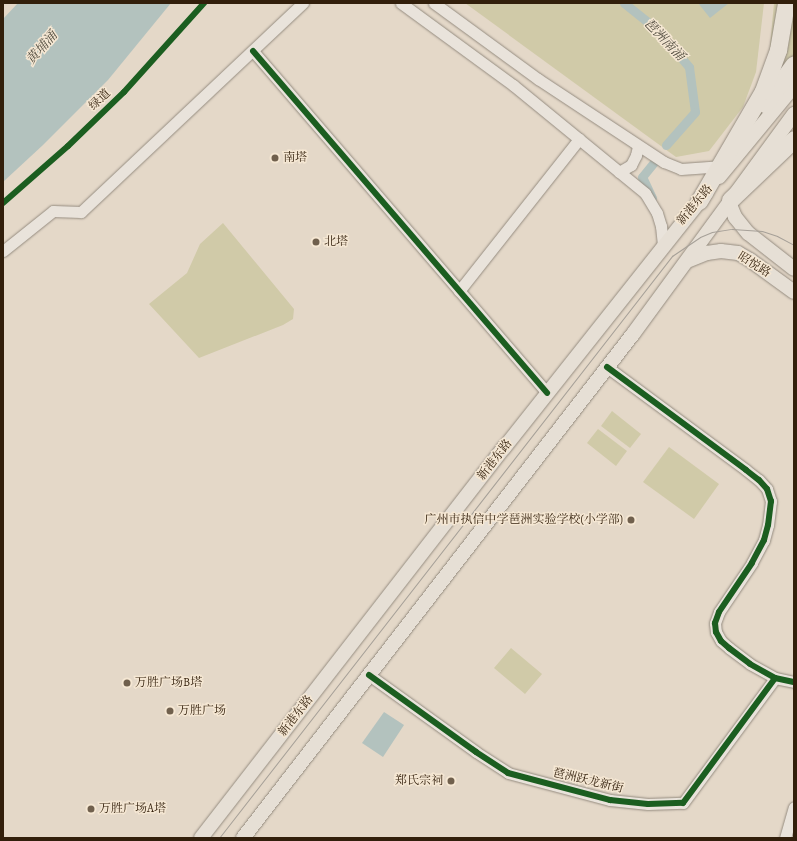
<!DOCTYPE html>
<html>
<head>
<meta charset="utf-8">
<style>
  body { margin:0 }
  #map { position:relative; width:797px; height:841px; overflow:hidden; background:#e4d8c8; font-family:Alegreya,"Noto Serif SC",serif }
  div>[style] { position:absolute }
  .green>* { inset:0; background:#d0caa8 }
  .water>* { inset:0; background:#b3c2be }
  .canal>* { height:9px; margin:-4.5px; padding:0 4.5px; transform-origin:4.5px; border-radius:4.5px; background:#b3c2be }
  .roads { filter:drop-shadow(0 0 1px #958c80) drop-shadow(0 0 1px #958c80) }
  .minor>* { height:11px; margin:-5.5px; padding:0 5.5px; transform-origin:5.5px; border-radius:5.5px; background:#e9e3db }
  .major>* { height:14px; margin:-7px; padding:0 7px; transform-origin:7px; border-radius:7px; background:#e6dfd5 }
  .highway>* { height:17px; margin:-8.5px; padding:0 8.5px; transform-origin:8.5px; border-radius:8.5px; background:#e6dfd5 }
  .tram>* { height:1px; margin:-0.5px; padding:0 0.5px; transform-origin:0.5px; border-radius:0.5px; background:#a6a098 }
  .cycleway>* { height:6px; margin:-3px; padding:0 3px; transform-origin:3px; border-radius:3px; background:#1b5e20 }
  .dots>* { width:11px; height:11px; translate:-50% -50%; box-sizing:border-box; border:2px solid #f5e7d3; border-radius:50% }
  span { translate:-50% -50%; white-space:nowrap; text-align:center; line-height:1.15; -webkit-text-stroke:3px #f5e7d3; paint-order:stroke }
  .street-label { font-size:12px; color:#321f0b }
  .poi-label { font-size:12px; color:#321f0b }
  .left { translate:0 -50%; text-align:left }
  .right { translate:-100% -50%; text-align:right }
  .water-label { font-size:13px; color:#524d40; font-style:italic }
  .frame { position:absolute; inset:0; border:4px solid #321f0b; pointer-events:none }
</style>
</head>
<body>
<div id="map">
  <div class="green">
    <div style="clip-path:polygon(465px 3px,764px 3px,756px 72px,743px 107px,709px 151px,676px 157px)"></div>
    <div style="clip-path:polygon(774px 3px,794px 3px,794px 57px,782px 72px,768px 68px)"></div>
    <div style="clip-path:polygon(223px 223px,294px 309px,293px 319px,283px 325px,199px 358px,149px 304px,187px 273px,200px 244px)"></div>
    <div style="clip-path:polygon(612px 411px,641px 434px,630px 448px,601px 426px)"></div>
    <div style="clip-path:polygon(598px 429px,627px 451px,616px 466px,587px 443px)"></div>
    <div style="clip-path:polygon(669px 447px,719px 484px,694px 519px,643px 482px)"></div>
    <div style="clip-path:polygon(511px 648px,542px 674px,525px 694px,494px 668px)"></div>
  </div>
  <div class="water">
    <div style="clip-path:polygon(18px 3px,171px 3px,108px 80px,43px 145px,3px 182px,3px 19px)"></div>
    <div style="clip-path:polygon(698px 3px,729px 3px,710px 18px)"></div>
    <div style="clip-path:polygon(384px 712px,404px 725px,383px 757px,362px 743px)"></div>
  </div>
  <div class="canal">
    <div style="left:624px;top:3px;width:45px;rotate:38.7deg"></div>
    <div style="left:659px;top:31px;width:47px;rotate:50.2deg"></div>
    <div style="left:689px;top:67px;width:45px;rotate:82.4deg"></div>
    <div style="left:695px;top:112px;width:44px;rotate:131.3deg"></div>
    <div style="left:652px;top:198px;width:23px;rotate:-115deg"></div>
    <div style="left:642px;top:177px;width:19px;rotate:-51deg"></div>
  </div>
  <div class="roads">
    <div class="minor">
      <div style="left:401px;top:3px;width:139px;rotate:36.2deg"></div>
      <div style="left:513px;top:85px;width:171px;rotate:39.3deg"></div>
      <div style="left:645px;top:193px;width:23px;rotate:59deg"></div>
      <div style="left:657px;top:213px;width:14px;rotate:73deg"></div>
      <div style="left:661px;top:226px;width:19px;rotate:84deg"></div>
      <div style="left:434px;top:3px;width:129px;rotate:36.2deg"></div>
      <div style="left:538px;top:79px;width:151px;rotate:33.4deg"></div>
      <div style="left:664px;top:162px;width:18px;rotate:22deg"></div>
      <div style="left:681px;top:169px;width:42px;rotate:-4.1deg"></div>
      <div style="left:253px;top:51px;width:451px;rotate:49.3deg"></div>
      <div style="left:619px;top:172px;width:14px;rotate:-30deg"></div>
      <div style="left:631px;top:165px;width:11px;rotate:-63deg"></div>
      <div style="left:636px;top:155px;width:9px;rotate:-77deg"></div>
      <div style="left:3px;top:251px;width:64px;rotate:-38.7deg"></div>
      <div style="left:53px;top:211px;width:28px;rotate:2deg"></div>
      <div style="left:81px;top:212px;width:305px;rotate:-43.3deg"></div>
      <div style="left:459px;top:291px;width:194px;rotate:-51.7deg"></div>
      <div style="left:607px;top:367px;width:173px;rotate:36.5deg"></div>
      <div style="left:746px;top:470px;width:16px;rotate:38deg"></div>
      <div style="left:759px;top:480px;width:12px;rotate:48deg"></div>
      <div style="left:767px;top:489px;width:13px;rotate:72deg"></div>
      <div style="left:771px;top:501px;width:24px;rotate:97deg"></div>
      <div style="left:768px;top:525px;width:16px;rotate:105deg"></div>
      <div style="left:764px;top:540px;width:26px;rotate:118deg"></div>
      <div style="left:752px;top:563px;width:59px;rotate:124deg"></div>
      <div style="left:719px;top:612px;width:12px;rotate:110deg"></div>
      <div style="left:715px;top:623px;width:9px;rotate:84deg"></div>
      <div style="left:716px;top:632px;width:10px;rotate:61deg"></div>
      <div style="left:721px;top:641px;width:11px;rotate:41deg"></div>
      <div style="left:729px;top:648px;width:26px;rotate:37deg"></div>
      <div style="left:750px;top:664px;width:29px;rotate:29deg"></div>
      <div style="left:369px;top:675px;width:132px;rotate:35.7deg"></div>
      <div style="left:476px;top:752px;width:38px;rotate:33deg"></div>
      <div style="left:508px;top:773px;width:106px;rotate:14.8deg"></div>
      <div style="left:610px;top:800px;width:38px;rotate:6deg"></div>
      <div style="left:648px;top:804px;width:35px;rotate:-2deg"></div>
      <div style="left:683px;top:803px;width:155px;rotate:-53.6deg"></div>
      <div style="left:775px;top:678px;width:19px;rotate:12deg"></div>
      <div style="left:785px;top:838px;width:32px;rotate:-74deg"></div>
    </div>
    <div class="major">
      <div style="left:719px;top:177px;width:118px;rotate:-50.5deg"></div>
      <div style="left:730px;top:200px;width:7px;rotate:82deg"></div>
      <div style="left:731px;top:207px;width:11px;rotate:68deg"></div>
      <div style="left:735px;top:217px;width:21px;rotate:51deg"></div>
      <div style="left:748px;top:233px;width:58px;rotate:38deg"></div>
      <div style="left:687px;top:261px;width:22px;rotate:-22deg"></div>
      <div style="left:707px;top:253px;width:14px;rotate:-8deg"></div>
      <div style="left:721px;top:251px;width:17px;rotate:7deg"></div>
      <div style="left:738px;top:253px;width:14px;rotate:30deg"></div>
      <div style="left:750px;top:260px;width:54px;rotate:36deg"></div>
      <div style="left:201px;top:838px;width:494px;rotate:-52.2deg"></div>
      <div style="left:504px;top:448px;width:325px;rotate:-51.6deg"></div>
      <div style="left:243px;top:838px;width:637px;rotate:-52.27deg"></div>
      <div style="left:633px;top:334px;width:273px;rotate:-53.8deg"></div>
    </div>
    <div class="highway">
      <div style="left:765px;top:104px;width:49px;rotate:-54.1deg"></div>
      <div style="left:730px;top:200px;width:88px;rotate:-43.6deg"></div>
      <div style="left:699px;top:201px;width:127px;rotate:-59.8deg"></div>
      <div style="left:763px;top:91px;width:44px;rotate:-69.9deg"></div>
      <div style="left:778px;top:50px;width:48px;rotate:-80.3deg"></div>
    </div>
  </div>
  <div class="tram">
    <div style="left:219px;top:838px;width:738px;rotate:-52.1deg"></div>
    <div style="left:672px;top:256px;width:34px;rotate:-34deg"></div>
    <div style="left:700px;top:237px;width:13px;rotate:-23deg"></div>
    <div style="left:712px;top:232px;width:20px;rotate:-9deg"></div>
    <div style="left:732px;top:229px;width:30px;rotate:4deg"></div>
    <div style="left:762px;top:231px;width:16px;rotate:18deg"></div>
    <div style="left:777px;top:236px;width:19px;rotate:28deg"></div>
  </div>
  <div class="cycleway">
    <div style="left:253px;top:51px;width:451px;rotate:49.3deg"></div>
    <div style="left:3px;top:203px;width:86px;rotate:-41.2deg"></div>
    <div style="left:68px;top:146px;width:78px;rotate:-44deg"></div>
    <div style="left:124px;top:92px;width:120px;rotate:-48deg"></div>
    <div style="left:607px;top:367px;width:173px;rotate:36.5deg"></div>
    <div style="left:746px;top:470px;width:16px;rotate:38deg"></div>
    <div style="left:759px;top:480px;width:12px;rotate:48deg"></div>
    <div style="left:767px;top:489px;width:13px;rotate:72deg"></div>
    <div style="left:771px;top:501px;width:24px;rotate:97deg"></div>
    <div style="left:768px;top:525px;width:16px;rotate:105deg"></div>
    <div style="left:764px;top:540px;width:26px;rotate:118deg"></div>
    <div style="left:752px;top:563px;width:59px;rotate:124deg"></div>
    <div style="left:719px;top:612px;width:12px;rotate:110deg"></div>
    <div style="left:715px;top:623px;width:9px;rotate:84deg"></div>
    <div style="left:716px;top:632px;width:10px;rotate:61deg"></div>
    <div style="left:721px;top:641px;width:11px;rotate:41deg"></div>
    <div style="left:729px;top:648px;width:26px;rotate:37deg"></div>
    <div style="left:750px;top:664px;width:29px;rotate:29deg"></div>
    <div style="left:369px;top:675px;width:132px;rotate:35.7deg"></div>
    <div style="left:476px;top:752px;width:38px;rotate:33deg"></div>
    <div style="left:508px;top:773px;width:106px;rotate:14.8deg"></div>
    <div style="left:610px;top:800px;width:38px;rotate:6deg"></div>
    <div style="left:648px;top:804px;width:35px;rotate:-2deg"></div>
    <div style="left:683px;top:803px;width:155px;rotate:-53.6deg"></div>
    <div style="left:775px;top:678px;width:19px;rotate:12deg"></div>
  </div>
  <div class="dots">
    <div style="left:275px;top:158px;background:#70604d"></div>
    <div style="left:316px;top:242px;background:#70604d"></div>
    <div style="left:631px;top:520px;background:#70604d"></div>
    <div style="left:127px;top:683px;background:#70604d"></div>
    <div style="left:170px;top:711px;background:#70604d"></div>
    <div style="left:451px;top:781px;background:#70604d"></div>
    <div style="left:91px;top:809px;background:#70604d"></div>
  </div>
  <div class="street-label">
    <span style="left:100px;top:100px;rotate:-44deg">绿道</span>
    <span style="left:695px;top:205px;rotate:-50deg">新港东路</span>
    <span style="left:754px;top:265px;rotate:32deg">昭悦路</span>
    <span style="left:495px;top:460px;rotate:-52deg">新港东路</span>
    <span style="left:296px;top:716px;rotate:-52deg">新港东路</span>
    <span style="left:588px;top:781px;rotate:13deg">琶洲跃龙新街</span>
  </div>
  <div class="poi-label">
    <span class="left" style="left:283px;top:158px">南塔</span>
    <span class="left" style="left:324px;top:242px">北塔</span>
    <span class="right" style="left:623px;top:520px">广州市执信中学琶洲实验学校(小学部)</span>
    <span class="left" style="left:135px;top:683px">万胜广场B塔</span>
    <span class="left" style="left:178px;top:711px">万胜广场</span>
    <span class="right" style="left:443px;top:781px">郑氏宗祠</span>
    <span class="left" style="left:99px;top:809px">万胜广场A塔</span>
  </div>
  <div class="water-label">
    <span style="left:664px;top:40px;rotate:46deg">琶洲南涌</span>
    <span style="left:42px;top:48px;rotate:-49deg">黄埔涌</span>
  </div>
  <div class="frame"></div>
</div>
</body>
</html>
